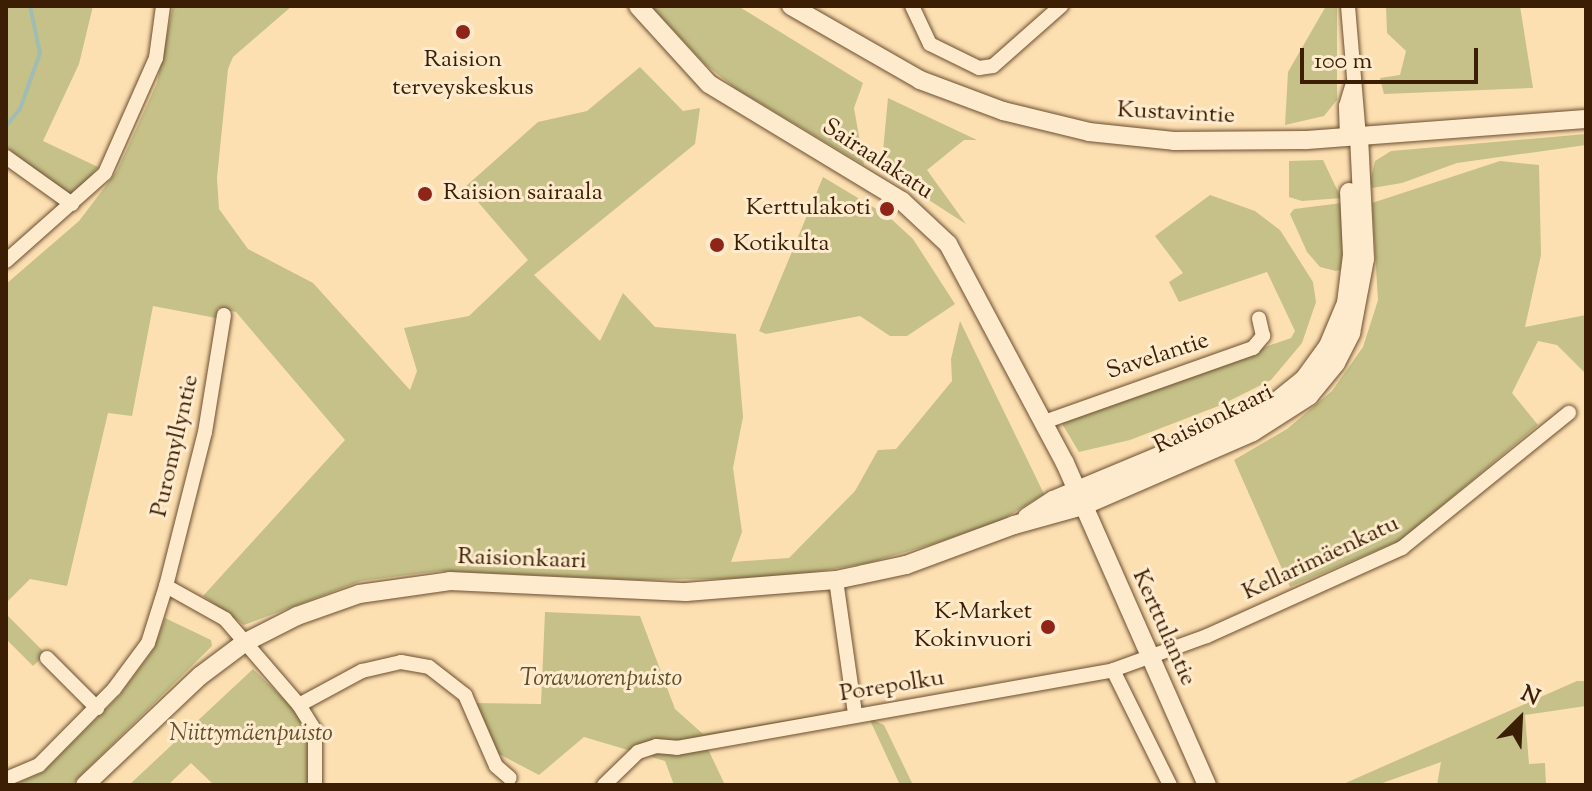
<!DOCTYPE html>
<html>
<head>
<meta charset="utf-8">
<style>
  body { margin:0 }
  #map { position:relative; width:1592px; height:791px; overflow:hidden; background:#fde0b2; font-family:"Sorts Mill Goudy",serif }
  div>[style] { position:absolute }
  .green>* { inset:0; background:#c5c188 }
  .stream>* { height:4px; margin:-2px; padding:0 2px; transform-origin:2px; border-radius:2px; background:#a1bcb3 }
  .roads { filter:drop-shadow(0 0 2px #6c4e2f) drop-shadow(0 0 2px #6c4e2f) }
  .street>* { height:14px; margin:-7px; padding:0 7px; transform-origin:7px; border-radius:7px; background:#feebcd }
  .secondary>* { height:18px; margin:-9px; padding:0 9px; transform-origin:9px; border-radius:9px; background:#feebcd }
  .dots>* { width:22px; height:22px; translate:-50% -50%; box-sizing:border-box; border:4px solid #feebcd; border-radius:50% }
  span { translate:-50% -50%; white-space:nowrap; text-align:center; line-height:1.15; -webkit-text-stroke:6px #feebcd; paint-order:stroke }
  .poi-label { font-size:24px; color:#3b1e03 }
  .left { translate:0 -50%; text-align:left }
  .right { translate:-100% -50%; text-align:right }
  .street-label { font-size:24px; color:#3b1e03 }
  .park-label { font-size:24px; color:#644f2b; font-style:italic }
  .frame { position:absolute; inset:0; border:8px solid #3b1e03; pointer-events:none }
  .north { position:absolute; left:1480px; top:679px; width:80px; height:80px; -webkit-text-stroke:6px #feebcd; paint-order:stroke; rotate:24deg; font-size:22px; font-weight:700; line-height:32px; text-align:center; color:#3b1e03 }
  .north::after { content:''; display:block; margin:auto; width:28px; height:36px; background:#3b1e03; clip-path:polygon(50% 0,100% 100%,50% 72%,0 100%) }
  .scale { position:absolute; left:1300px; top:48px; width:178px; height:36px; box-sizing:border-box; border:4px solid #3b1e03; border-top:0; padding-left:10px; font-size:24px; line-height:28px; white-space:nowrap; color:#3b1e03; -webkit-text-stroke:6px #feebcd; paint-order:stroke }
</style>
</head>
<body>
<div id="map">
  <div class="green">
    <div style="clip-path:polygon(6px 6px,93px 6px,79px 64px,43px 141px,98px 167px,72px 198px,6px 147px)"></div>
    <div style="clip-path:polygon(173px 6px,292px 6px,233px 57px,228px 69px,217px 178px,219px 209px,248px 249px,313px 283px,410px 390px,417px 371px,404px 328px,469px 316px,528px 260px,465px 187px,538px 122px,587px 111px,640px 67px,683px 111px,700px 108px,695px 144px,534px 275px,600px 341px,623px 293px,655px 327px,736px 334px,743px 417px,733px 468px,742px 532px,731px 562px,789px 558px,855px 491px,878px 450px,896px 449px,952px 381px,951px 359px,960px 321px,1044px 494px,1000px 521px,933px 544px,868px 563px,778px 578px,637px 580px,439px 571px,361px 581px,244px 625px,203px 596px,345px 440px,236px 312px,218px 308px,216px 318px,153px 306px,132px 416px,108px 413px,67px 586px,30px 579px,6px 603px,6px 284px,79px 221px,117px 171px,157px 83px)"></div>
    <div style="clip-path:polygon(651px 6px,738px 6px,863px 83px,854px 108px,864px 165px,735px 88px,705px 64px)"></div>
    <div style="clip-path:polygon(1326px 6px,1337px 6px,1337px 100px,1324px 116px,1285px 125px,1288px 72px)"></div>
    <div style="clip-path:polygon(1386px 6px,1520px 6px,1533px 88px,1384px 94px,1380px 78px,1400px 75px,1406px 51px,1387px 33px)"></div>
    <div style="clip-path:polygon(888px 98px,977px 140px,964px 140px,927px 170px,966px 224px,890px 175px,883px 151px)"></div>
    <div style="clip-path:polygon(1586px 134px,1586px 145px,1457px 163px,1402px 183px,1372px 188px,1370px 182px,1375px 161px,1391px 151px)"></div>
    <div style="clip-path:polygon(1323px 160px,1341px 198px,1302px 201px,1289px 197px,1289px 161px)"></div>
    <div style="clip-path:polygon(1500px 161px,1539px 165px,1541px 255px,1525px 327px,1586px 315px,1586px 374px,1557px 345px,1538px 341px,1512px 393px,1538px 425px,1401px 540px,1290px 587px,1234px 460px,1287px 429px,1332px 391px,1363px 347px,1378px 300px,1372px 203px)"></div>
    <div style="clip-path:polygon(823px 177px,888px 216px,913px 239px,955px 304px,907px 336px,890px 336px,860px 316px,766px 334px,759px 331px)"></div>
    <div style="clip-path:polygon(1210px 195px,1255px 211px,1280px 230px,1313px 282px,1316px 302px,1302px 343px,1271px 380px,1221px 405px,1130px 440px,1079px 452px,1061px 422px,1065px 416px,1291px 338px,1295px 331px,1267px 272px,1179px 302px,1169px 282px,1183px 273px,1155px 236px)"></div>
    <div style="clip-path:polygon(1342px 203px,1343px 269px,1336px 271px,1320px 267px,1307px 252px,1290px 214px,1294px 209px)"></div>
    <div style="clip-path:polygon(545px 612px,640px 616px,675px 709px,703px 734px,830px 713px,827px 725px,707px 747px,725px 785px,674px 785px,665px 761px,584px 737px,539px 775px,497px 753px,470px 703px,541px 704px)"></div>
    <div style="clip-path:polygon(6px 614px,46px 654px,33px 666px,6px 639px)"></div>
    <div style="clip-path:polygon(165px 618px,211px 640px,212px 646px,71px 785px,14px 785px,43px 772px,119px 696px,153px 650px)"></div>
    <div style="clip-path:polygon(253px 669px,299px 714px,308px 734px,309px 785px,214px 785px,191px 763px,168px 785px,129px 785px)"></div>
    <div style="clip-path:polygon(1577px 681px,1586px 681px,1586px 706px,1525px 715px,1529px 764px,1545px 763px,1546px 785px,1437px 785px,1441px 762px,1377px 785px,1341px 785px)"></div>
    <div style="clip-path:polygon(869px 718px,884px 725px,913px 785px,900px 785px)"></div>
  </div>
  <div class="stream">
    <div style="left:6px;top:126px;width:22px;rotate:-51deg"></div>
    <div style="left:20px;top:109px;width:59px;rotate:-70.3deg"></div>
    <div style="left:40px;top:53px;width:48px;rotate:-102deg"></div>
  </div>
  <div class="roads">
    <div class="street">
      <div style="left:912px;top:6px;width:42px;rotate:64.7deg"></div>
      <div style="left:930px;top:44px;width:55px;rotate:26.1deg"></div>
      <div style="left:979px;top:68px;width:14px;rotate:-8deg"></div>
      <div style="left:993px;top:66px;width:91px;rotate:-41.4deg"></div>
      <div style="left:1348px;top:6px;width:131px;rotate:85.2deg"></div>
      <div style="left:1347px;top:137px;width:31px;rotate:-92deg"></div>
      <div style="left:1346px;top:106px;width:21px;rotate:-73deg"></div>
      <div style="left:6px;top:157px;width:81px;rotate:35.5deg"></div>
      <div style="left:6px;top:261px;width:132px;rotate:-41.6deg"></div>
      <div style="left:105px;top:173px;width:126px;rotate:-66.1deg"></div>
      <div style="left:156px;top:58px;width:52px;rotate:-82.3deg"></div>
      <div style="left:224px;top:315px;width:119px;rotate:99.2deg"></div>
      <div style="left:205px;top:432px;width:159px;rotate:104.2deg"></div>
      <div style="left:166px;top:586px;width:68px;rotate:29.2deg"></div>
      <div style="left:225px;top:619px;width:113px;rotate:49.3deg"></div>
      <div style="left:299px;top:705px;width:31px;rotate:58deg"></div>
      <div style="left:315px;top:731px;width:54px;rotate:90deg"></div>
      <div style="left:1044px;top:422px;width:222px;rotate:-19.5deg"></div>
      <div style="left:1253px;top:348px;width:16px;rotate:-50deg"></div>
      <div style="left:1263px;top:336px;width:18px;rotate:-103deg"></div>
      <div style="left:836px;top:580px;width:134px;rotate:81.9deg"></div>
      <div style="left:47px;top:658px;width:71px;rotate:45deg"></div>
      <div style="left:299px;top:705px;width:72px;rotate:-28.4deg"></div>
      <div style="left:362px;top:671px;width:40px;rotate:-13deg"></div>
      <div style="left:401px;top:662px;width:28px;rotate:10deg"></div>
      <div style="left:429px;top:667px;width:46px;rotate:37.9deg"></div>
      <div style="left:465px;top:695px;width:77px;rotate:66.4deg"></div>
      <div style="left:496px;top:766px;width:18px;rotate:41deg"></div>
      <div style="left:6px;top:779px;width:36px;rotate:-23deg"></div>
      <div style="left:39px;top:765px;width:107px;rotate:-45.4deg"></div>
      <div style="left:114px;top:689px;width:57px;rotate:-53.5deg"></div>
      <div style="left:148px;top:643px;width:60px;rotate:-72.5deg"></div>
      <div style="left:604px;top:785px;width:47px;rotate:-44.1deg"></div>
      <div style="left:638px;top:752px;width:19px;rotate:-18deg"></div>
      <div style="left:656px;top:746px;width:21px;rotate:5deg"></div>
      <div style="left:677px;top:748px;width:443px;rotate:-10.1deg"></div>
      <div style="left:1170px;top:785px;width:128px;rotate:-116.4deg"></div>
      <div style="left:1113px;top:670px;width:100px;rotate:-19.9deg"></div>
      <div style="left:1207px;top:636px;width:214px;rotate:-24.3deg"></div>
      <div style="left:1402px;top:548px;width:215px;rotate:-39deg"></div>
    </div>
    <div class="secondary">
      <div style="left:638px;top:6px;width:105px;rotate:47.7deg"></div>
      <div style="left:709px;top:84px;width:226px;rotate:31.2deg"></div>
      <div style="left:902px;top:201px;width:63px;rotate:43.1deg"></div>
      <div style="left:948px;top:244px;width:248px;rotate:61.9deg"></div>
      <div style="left:1065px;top:463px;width:352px;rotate:66.2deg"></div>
      <div style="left:791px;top:6px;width:149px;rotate:29.8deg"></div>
      <div style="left:920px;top:80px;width:89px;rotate:20.5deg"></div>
      <div style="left:1003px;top:111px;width:89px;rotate:13.7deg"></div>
      <div style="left:1089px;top:132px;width:85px;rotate:6deg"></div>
      <div style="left:1174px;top:141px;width:132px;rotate:-0.4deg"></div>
      <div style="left:1306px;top:140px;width:281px;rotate:-4.3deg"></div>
      <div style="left:1027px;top:517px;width:31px;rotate:-33deg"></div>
      <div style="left:1053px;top:500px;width:226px;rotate:-22.6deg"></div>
      <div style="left:1262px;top:413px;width:54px;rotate:-39deg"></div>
      <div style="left:1304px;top:379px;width:41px;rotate:-54deg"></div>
      <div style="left:1328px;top:346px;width:47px;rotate:-67.3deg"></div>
      <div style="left:1346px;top:303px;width:48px;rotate:-82.9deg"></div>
      <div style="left:1352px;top:255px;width:63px;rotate:-92.7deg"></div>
      <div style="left:85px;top:785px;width:158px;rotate:-43.5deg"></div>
      <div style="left:200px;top:676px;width:55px;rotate:-36.9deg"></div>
      <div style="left:244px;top:643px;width:59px;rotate:-27deg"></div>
      <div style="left:297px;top:616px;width:66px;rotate:-19.5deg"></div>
      <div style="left:359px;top:594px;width:92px;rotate:-8.1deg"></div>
      <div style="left:450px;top:581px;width:236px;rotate:2.7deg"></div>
      <div style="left:686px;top:592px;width:150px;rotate:-4.6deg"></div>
      <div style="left:836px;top:580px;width:72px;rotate:-12.1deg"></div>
      <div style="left:906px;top:565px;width:115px;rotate:-20.3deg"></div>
      <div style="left:1014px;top:525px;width:72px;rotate:-15.4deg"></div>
      <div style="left:1083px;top:506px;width:185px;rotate:-23.5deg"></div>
      <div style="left:1253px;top:432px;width:67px;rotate:-32.7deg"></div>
      <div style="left:1309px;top:396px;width:43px;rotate:-50.7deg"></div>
      <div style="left:1336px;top:363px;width:34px;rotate:-63deg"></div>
      <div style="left:1351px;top:333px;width:75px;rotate:-79.3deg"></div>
      <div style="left:1365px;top:259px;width:122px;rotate:-92.8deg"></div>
    </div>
  </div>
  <div class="dots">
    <div style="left:463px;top:32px;background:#8f2418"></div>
    <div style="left:425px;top:194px;background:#8f2418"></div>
    <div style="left:887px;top:209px;background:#8f2418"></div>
    <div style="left:717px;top:245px;background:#8f2418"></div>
    <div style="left:1048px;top:627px;background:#8f2418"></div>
  </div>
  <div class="poi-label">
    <span style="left:463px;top:75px">Raision<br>terveyskeskus</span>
    <span class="left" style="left:443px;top:194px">Raision sairaala</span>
    <span class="right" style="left:871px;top:209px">Kerttulakoti</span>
    <span class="left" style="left:733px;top:245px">Kotikulta</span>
    <span class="right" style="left:1032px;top:627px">K-Market<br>Kokinvuori</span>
  </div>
  <div class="street-label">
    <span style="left:1176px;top:114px;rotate:3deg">Kustavintie</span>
    <span style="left:877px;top:160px;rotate:33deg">Sairaalakatu</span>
    <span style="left:1158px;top:357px;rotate:-18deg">Savelantie</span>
    <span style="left:1214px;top:420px;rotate:-26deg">Raisionkaari</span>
    <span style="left:176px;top:446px;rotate:-77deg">Puromyllyntie</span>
    <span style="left:1321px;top:559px;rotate:-25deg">Kellarimäenkatu</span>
    <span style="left:522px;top:560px;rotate:2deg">Raisionkaari</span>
    <span style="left:1163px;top:628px;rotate:66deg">Kerttulantie</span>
    <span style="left:892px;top:687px;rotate:-9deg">Porepolku</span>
  </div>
  <div class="park-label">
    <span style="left:601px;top:680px">Toravuorenpuisto</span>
    <span style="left:251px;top:735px">Niittymäenpuisto</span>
  </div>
  <div class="frame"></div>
  <div class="north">N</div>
  <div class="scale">100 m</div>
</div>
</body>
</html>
